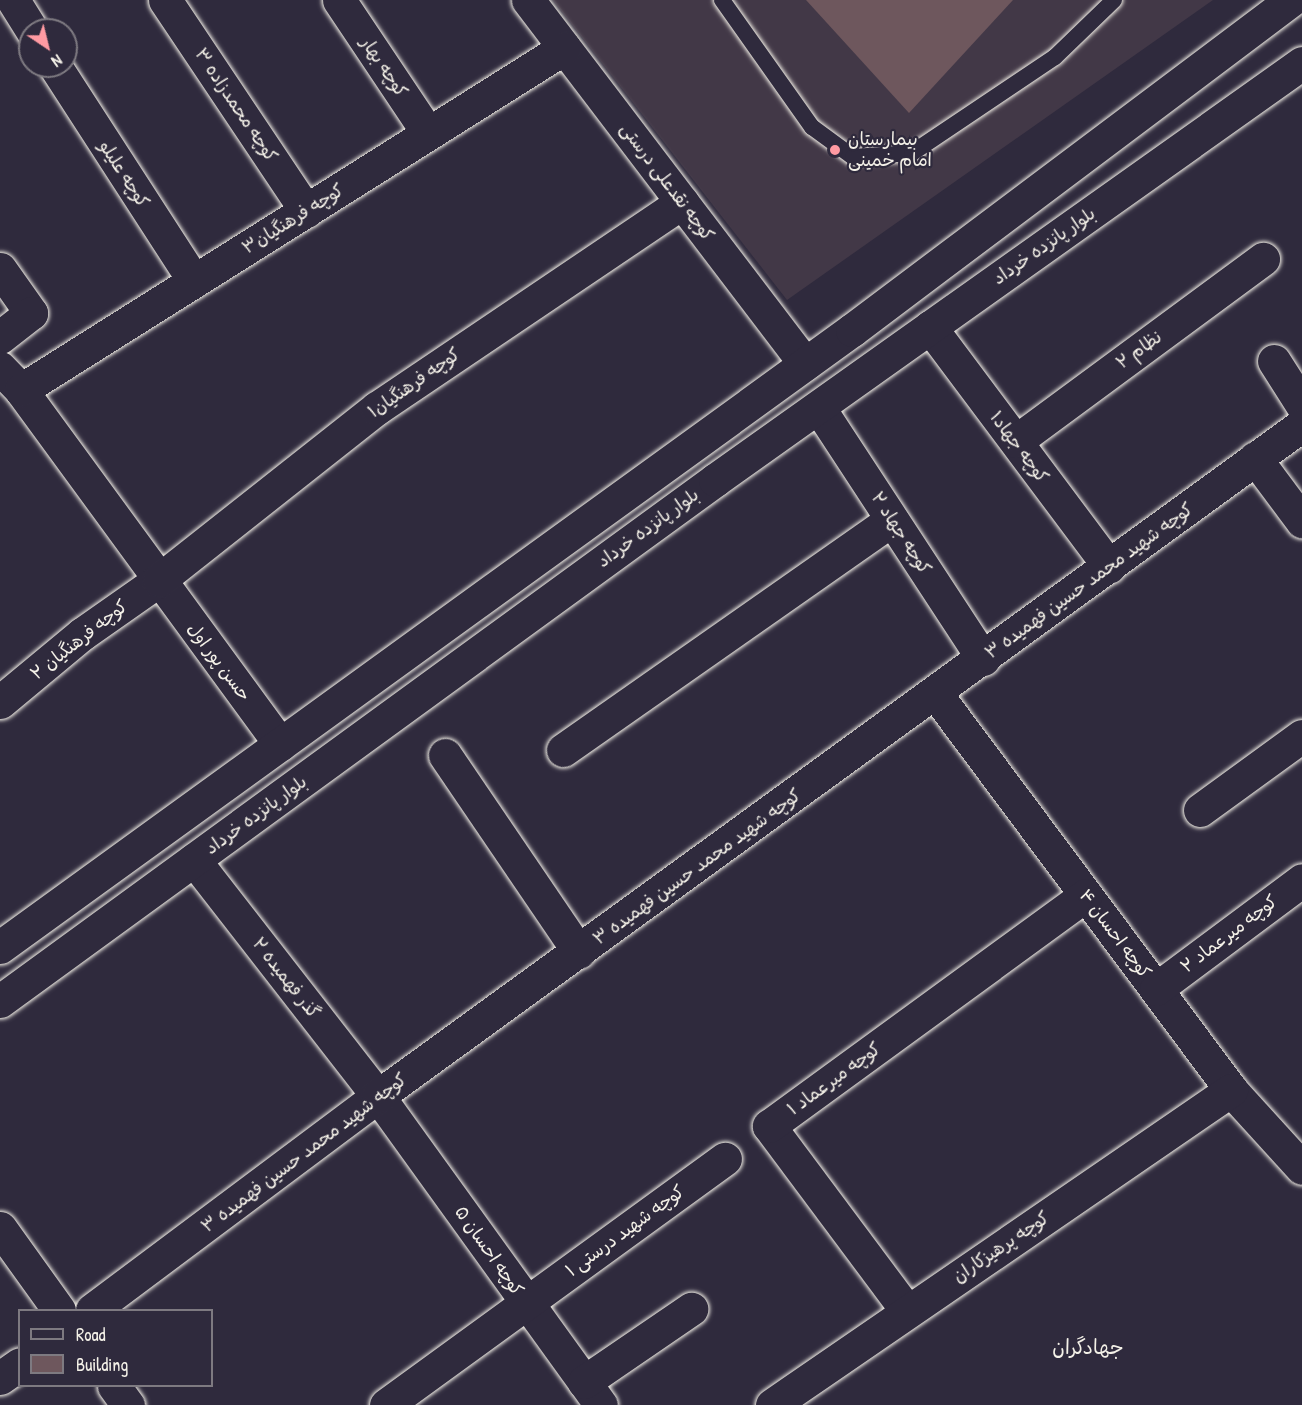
<!DOCTYPE html>
<html>
<head>
<meta charset="utf-8">
<style>
  body { margin:0 }
  #map { position:relative; width:1302px; height:1405px; overflow:hidden; background:#2f2a3d; font-family:"Patrick Hand","Playpen Sans Arabic",sans-serif }
  div>[style] { position:absolute }
  .built>* { inset:0; background:#423847 }
  .building>* { inset:0; background:#6e575d }
  .roads { filter:drop-shadow(0 0 2px #f4f1e8) drop-shadow(0 0 2px #f4f1e8) }
  .lane>* { height:16px; margin:-8px; padding:0 8px; transform-origin:8px; border-radius:8px; background:#2f2a3d }
  .street>* { height:33px; margin:-16.5px; padding:0 16.5px; transform-origin:16.5px; border-radius:16.5px; background:#2f2a3d }
  .secondary>* { height:33px; margin:-16.5px; padding:0 16.5px; transform-origin:16.5px; border-radius:16.5px; background:#2f2a3d }
  .dots>* { width:16px; height:16px; translate:-50% -50%; box-sizing:border-box; border:3px solid #2f2a3d; border-radius:50% }
  span { translate:-50% -50%; white-space:nowrap; text-align:center; line-height:1.15; -webkit-text-stroke:4.5px #2f2a3d; paint-order:stroke }
  .street-label { font-size:18px; color:#f4f1e8 }
  .poi-label { font-size:18px; color:#f4f1e8 }
  .left { translate:0 -50%; text-align:left }
  .neighbourhood-label { font-size:20px; color:#f4f1e8 }
  .legend { position:absolute; left:18px; top:1309px; width:195px; height:78px; box-sizing:border-box; background:#2f2a3d; border:2px solid #7e7a81; margin:0; padding:8px 10px; list-style:none; font-size:18px; color:#f4f1e8 }
  .legend li { display:flex; align-items:center; gap:12px; height:30px }
  .legend b { width:30px; border:2px solid #7e7a81 }
  .north { position:absolute; left:18px; top:18px; width:60px; height:60px; box-sizing:border-box; background:#2f2a3d; border:2px solid #7e7a81; border-radius:50%; rotate:145deg; font-size:16px; font-weight:700; line-height:24px; text-align:center; color:#f4f1e8 }
  .north::after { content:''; display:block; margin:auto; width:21px; height:27px; background:#ff9aa2; clip-path:polygon(50% 0,100% 100%,50% 72%,0 100%) }
</style>
</head>
<body>
<div id="map">
  <div class="built">
    <div style="clip-path:polygon(553px 0,1213px 0,787px 300px)"></div>
  </div>
  <div class="building">
    <div style="clip-path:polygon(806px 0,1013px 0,909px 113px)"></div>
  </div>
  <div class="roads">
    <div class="lane">
      <div style="left:722px;top:0;width:156px;rotate:54.7deg"></div>
      <div style="left:812px;top:127px;width:51px;rotate:36.2deg"></div>
      <div style="left:853px;top:157px;width:59px;rotate:-3.9deg"></div>
      <div style="left:912px;top:153px;width:172px;rotate:-33.9deg"></div>
      <div style="left:1055px;top:57px;width:82px;rotate:-44deg"></div>
    </div>
    <div class="street">
      <div style="left:13px;top:0;width:36px;rotate:58deg"></div>
      <div style="left:165px;top:0;width:254px;rotate:56.2deg"></div>
      <div style="left:339px;top:0;width:160px;rotate:56.2deg"></div>
      <div style="left:528px;top:0;width:457px;rotate:52.7deg"></div>
      <div style="left:55px;top:66px;width:256px;rotate:57.1deg"></div>
      <div style="left:0;top:269px;width:54px;rotate:54.8deg"></div>
      <div style="left:31px;top:313px;width:39px;rotate:142deg"></div>
      <div style="left:930px;top:327px;width:299px;rotate:53.2deg"></div>
      <div style="left:1274px;top:361px;width:52px;rotate:57.5deg"></div>
      <div style="left:0;top:368px;width:30px;rotate:46deg"></div>
      <div style="left:21px;top:390px;width:439px;rotate:53.8deg"></div>
      <div style="left:21px;top:390px;width:642px;rotate:-32.2deg"></div>
      <div style="left:819px;top:408px;width:300px;rotate:56.8deg"></div>
      <div style="left:1016px;top:441px;width:307px;rotate:-36.4deg"></div>
      <div style="left:1255px;top:458px;width:79px;rotate:53.3deg"></div>
      <div style="left:936px;top:694px;width:494px;rotate:53.3deg"></div>
      <div style="left:1231px;top:1090px;width:105px;rotate:47.7deg"></div>
      <div style="left:0;top:702px;width:107px;rotate:-39.7deg"></div>
      <div style="left:82px;top:634px;width:94px;rotate:-35deg"></div>
      <div style="left:159px;top:580px;width:278px;rotate:-38.3deg"></div>
      <div style="left:377px;top:408px;width:368px;rotate:-34deg"></div>
      <div style="left:563px;top:750px;width:401px;rotate:-35deg"></div>
      <div style="left:445px;top:755px;width:238px;rotate:55.8deg"></div>
      <div style="left:1200px;top:810px;width:126px;rotate:-36deg"></div>
      <div style="left:194px;top:860px;width:299px;rotate:52.1deg"></div>
      <div style="left:378px;top:1096px;width:381px;rotate:54.2deg"></div>
      <div style="left:1156px;top:989px;width:182px;rotate:-36.7deg"></div>
      <div style="left:0;top:1228px;width:101px;rotate:54.3deg"></div>
      <div style="left:92px;top:1310px;width:357px;rotate:-36.8deg"></div>
      <div style="left:378px;top:1096px;width:1142px;rotate:-35.99deg"></div>
      <div style="left:907px;top:1311px;width:231px;rotate:-126.7deg"></div>
      <div style="left:769px;top:1126px;width:392px;rotate:-36.1deg"></div>
      <div style="left:0;top:1378px;width:24px;rotate:-35deg"></div>
      <div style="left:584px;top:1382px;width:130px;rotate:-34.3deg"></div>
      <div style="left:114px;top:1386px;width:24px;rotate:54deg"></div>
      <div style="left:386px;top:1405px;width:419px;rotate:-36deg"></div>
      <div style="left:772px;top:1405px;width:557px;rotate:-34.46deg"></div>
    </div>
    <div class="secondary">
      <div style="left:0;top:947px;width:1052px;rotate:-35.91deg"></div>
      <div style="left:852px;top:330px;width:549px;rotate:-36.93deg"></div>
      <div style="left:0;top:1001px;width:885px;rotate:-36.08deg"></div>
      <div style="left:715px;top:480px;width:720px;rotate:-35.39deg"></div>
    </div>
  </div>
  <div class="dots">
    <div style="left:835px;top:150px;background:#ff9aa2"></div>
  </div>
  <div class="street-label">
    <span style="left:384px;top:67px;rotate:56deg">کوچه بهار</span>
    <span style="left:236px;top:105px;rotate:56deg">کوچه محمدزاده ۳</span>
    <span style="left:124px;top:174px;rotate:57deg">کوچه علیلو</span>
    <span style="left:667px;top:182px;rotate:53deg">کوچه نقدعلی درستی</span>
    <span style="left:293px;top:219px;rotate:-32deg">کوچه فرهنگیان۳</span>
    <span style="left:1044px;top:246px;rotate:-35deg">بلوار پانزده خرداد</span>
    <span style="left:1139px;top:350px;rotate:-36deg">نظام ۲</span>
    <span style="left:414px;top:383px;rotate:-35deg">کوچه فرهنگیان۱</span>
    <span style="left:1019px;top:447px;rotate:53deg">کوچه جهاد۱</span>
    <span style="left:648px;top:528px;rotate:-36deg">بلوار پانزده خرداد</span>
    <span style="left:901px;top:533px;rotate:57deg">کوچه جهاد ۲</span>
    <span style="left:1089px;top:581px;rotate:-36deg">کوچه شهید محمد حسین فهمیده ۳</span>
    <span style="left:79px;top:640px;rotate:-38deg">کوچه فرهنگیان ۲</span>
    <span style="left:219px;top:662px;rotate:53deg">حسن پور اول</span>
    <span style="left:256px;top:815px;rotate:-36deg">بلوار پانزده خرداد</span>
    <span style="left:697px;top:867px;rotate:-36deg">کوچه شهید محمد حسین فهمیده ۳</span>
    <span style="left:1115px;top:934px;rotate:53deg">کوچه احسان ۴</span>
    <span style="left:1229px;top:934px;rotate:-37deg">کوچه میرعماد ۲</span>
    <span style="left:286px;top:978px;rotate:52deg">گذر فهمیده ۲</span>
    <span style="left:834px;top:1079px;rotate:-36deg">کوچه میرعماد ۱</span>
    <span style="left:304px;top:1153px;rotate:-37deg">کوچه شهید محمد حسین فهمیده ۳</span>
    <span style="left:625px;top:1231px;rotate:-36deg">کوچه شهید درستی ۱</span>
    <span style="left:1001px;top:1247px;rotate:-34deg">کوچه پرهیزکاران</span>
    <span style="left:489px;top:1251px;rotate:55deg">کوچه احسان ۵</span>
  </div>
  <div class="poi-label">
    <span class="left" style="left:848px;top:150px">بیمارستان<br>امام خمینی</span>
  </div>
  <div class="neighbourhood-label">
    <span style="left:1088px;top:1346px">جهادگران</span>
  </div>
  <ul class="legend">
  <li><b style="height:8px;background:#2f2a3d"></b>Road</li>
  <li><b style="height:16px;background:#6e575d"></b>Building</li>
  </ul>
  <div class="north">N</div>
</div>
</body>
</html>
